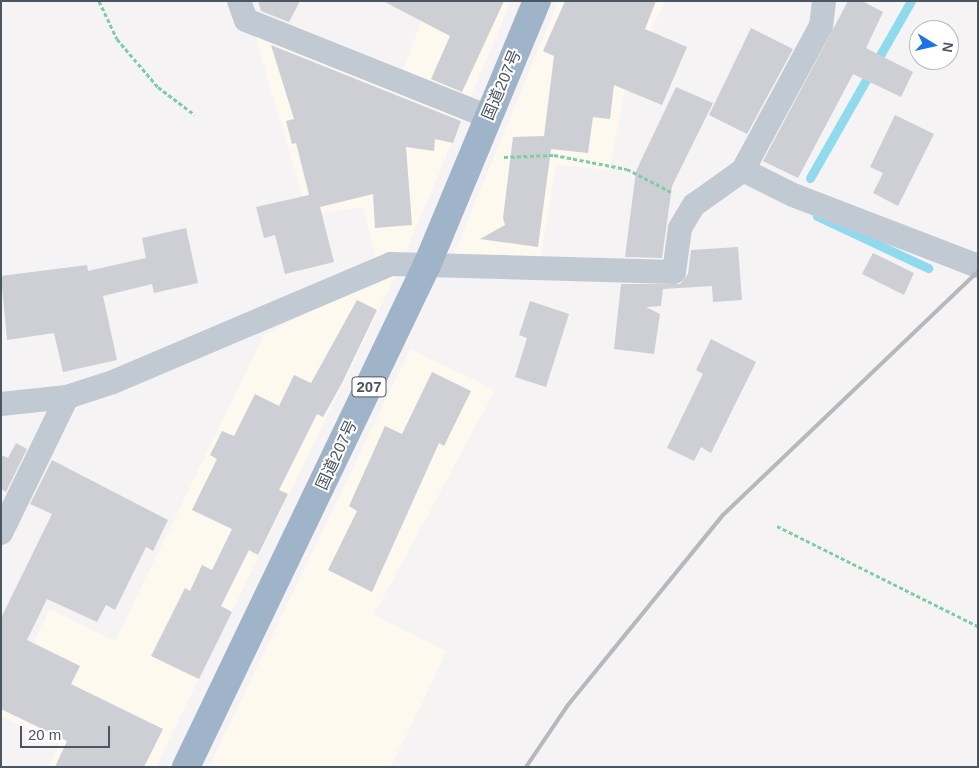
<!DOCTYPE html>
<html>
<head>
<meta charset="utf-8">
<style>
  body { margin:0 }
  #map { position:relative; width:979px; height:768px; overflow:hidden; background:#f5f3f3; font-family:Helvetica,"Noto Sans JP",sans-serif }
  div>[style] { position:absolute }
  .commercial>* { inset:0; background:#fdf9ef }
  .stream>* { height:9px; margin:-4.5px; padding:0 4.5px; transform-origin:4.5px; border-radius:4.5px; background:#90daee }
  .building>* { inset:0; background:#cdcfd5 }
  .path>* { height:3px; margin-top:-1.5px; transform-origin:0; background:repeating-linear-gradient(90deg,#7ad0a6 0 4px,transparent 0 6.5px) }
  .minor>* { height:24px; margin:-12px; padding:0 12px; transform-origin:12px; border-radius:12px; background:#c1cad2 }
  .trunk>* { height:28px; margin:-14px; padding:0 14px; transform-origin:14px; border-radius:14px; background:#9fb4c9 }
  .rail>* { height:4px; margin:-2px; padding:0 2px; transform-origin:2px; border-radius:2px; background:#b5b8bd }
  span { translate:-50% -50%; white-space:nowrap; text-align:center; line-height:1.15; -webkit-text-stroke:4px #fff; paint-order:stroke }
  .shield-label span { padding:1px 4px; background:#fff; border:1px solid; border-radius:4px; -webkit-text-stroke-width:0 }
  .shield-label { font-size:15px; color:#4a5661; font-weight:700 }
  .street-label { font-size:16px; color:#4a5661 }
  .frame { position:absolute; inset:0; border:2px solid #4a5661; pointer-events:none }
  .north { position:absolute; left:909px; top:20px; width:50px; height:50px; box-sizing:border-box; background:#fff; border:1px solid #b7bbc0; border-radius:50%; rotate:99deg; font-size:14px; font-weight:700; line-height:20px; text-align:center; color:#4a5661 }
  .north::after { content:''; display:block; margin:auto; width:18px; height:22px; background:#1a73e8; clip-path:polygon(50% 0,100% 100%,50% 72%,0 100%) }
  .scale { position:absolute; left:20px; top:726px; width:90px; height:22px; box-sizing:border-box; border:2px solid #4a5661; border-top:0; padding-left:6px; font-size:15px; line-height:18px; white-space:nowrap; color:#4a5661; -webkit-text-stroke:4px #fff; paint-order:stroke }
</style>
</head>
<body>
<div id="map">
  <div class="commercial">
    <div style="clip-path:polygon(429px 1px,511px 1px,397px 273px,156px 767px,48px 767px,59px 744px,1px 716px,1px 709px,50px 609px,115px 641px,264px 335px,380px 275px,363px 207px,308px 215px,254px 33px,397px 86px)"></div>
    <div style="clip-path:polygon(558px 1px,665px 1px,627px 80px,609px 170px,556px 165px,538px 275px,446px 274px)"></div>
    <div style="clip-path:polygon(410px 349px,495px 390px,374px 615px,447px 651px,391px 767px,209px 767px)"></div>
  </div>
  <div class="stream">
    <div style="left:810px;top:178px;width:204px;rotate:-60.3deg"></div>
    <div style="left:817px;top:216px;width:123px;rotate:25.1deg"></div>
  </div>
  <div class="building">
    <div style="clip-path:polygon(258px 1px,300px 1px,289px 22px,261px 11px)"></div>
    <div style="clip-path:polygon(383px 1px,504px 1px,462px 92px,431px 79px,450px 36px)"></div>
    <div style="clip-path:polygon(565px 1px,656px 1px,645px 29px,687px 47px,662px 105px,614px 85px,610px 119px,593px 117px,588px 153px,551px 149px,538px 247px,480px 239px,505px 225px,503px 218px,513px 137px,544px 136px,554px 56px,543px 51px)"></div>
    <div style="clip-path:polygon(848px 1px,862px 1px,883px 12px,866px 48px,913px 72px,901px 97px,853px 74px,798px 178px,763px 161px)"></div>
    <div style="clip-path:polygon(751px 28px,793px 49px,747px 134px,709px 115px)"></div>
    <div style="clip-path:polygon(271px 45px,461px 121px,453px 143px,435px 139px,434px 151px,406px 147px,412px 225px,375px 228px,373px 194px,320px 207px,334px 262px,285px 274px,275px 235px,264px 238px,256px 207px,309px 195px,296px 143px,292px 144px,286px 121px,294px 119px)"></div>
    <div style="clip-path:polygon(676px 87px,713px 103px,672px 186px,662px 258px,625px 257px,636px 171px)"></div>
    <div style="clip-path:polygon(895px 115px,934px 134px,898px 206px,873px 193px,883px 173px,870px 167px)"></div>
    <div style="clip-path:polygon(186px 228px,198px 283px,154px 293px,152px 284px,103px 296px,117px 360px,63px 372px,54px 333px,7px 340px,1px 276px,87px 265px,88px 271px,146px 258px,142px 238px)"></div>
    <div style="clip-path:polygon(738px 247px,742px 300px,713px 302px,712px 286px,663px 289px,661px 306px,646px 307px,660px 314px,654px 354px,614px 349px,621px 284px,680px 284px,688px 274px,691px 250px)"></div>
    <div style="clip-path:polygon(873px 253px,914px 273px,904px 295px,862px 274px)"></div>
    <div style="clip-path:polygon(357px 300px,377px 310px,342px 383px,323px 417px,317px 414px,279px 490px,288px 494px,258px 555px,249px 550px,221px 606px,232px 612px,199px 679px,151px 656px,185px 588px,190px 591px,202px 565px,212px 570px,232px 529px,192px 510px,217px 459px,210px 455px,222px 431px,234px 436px,255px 394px,279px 406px,294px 375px,311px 383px)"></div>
    <div style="clip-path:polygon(530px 301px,569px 314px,546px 387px,515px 377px,527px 338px,519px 335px)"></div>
    <div style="clip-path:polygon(711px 339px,756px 362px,711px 453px,701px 447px,694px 461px,667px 448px,703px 374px,696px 370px)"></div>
    <div style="clip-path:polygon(432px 372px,471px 391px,444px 446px,439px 443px,372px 592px,328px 570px,357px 511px,349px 506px,385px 426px,402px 434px)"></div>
    <div style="clip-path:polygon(16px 443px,27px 449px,6px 492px,1px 489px,1px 455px,8px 458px)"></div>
    <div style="clip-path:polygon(52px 460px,168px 520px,153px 551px,146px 547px,115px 610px,106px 605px,97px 622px,47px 599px,27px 640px,80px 666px,71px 684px,163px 729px,144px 767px,55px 767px,67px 741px,1px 709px,1px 618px,52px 514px,30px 504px)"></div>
  </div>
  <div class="path">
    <div style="left:99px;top:1px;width:42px;rotate:64.7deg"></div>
    <div style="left:117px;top:39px;width:63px;rotate:49.5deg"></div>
    <div style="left:158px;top:87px;width:46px;rotate:37.1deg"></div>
    <div style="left:504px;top:157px;width:50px;rotate:-2.3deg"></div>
    <div style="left:554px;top:155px;width:74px;rotate:10.9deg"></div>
    <div style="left:627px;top:169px;width:50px;rotate:27.6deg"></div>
    <div style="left:777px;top:526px;width:225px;rotate:26.5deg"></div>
  </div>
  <div class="minor">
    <div style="left:239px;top:1px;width:20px;rotate:70deg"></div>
    <div style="left:246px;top:20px;width:261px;rotate:21.8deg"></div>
    <div style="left:743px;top:170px;width:56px;rotate:26.6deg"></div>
    <div style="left:793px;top:195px;width:198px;rotate:21deg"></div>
    <div style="left:1px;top:404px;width:66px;rotate:-6.1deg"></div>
    <div style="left:67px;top:397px;width:48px;rotate:-18.1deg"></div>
    <div style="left:113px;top:382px;width:302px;rotate:-23deg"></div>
    <div style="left:391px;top:264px;width:283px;rotate:1.6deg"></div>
    <div style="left:674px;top:272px;width:44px;rotate:-82.2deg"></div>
    <div style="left:680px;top:228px;width:27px;rotate:-59deg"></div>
    <div style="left:694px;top:205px;width:60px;rotate:-35.5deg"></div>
    <div style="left:743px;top:170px;width:164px;rotate:-61.6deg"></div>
    <div style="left:821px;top:26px;width:25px;rotate:-83deg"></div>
    <div style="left:1px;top:533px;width:151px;rotate:-64.1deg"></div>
  </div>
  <div class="trunk">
    <div style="left:186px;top:767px;width:557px;rotate:-64.36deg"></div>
    <div style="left:427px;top:265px;width:286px;rotate:-67.4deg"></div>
  </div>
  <div class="rail">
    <div style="left:526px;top:767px;width:75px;rotate:-55.9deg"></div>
    <div style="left:568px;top:705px;width:245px;rotate:-50.8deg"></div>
    <div style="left:723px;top:515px;width:353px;rotate:-43.7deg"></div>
  </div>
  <div class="shield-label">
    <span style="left:369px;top:387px">207</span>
  </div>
  <div class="street-label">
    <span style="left:502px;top:85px;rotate:-67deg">国道207号</span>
    <span style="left:337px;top:455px;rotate:-65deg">国道207号</span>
  </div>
  <div class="frame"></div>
  <div class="north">N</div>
  <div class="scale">20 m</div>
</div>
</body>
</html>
